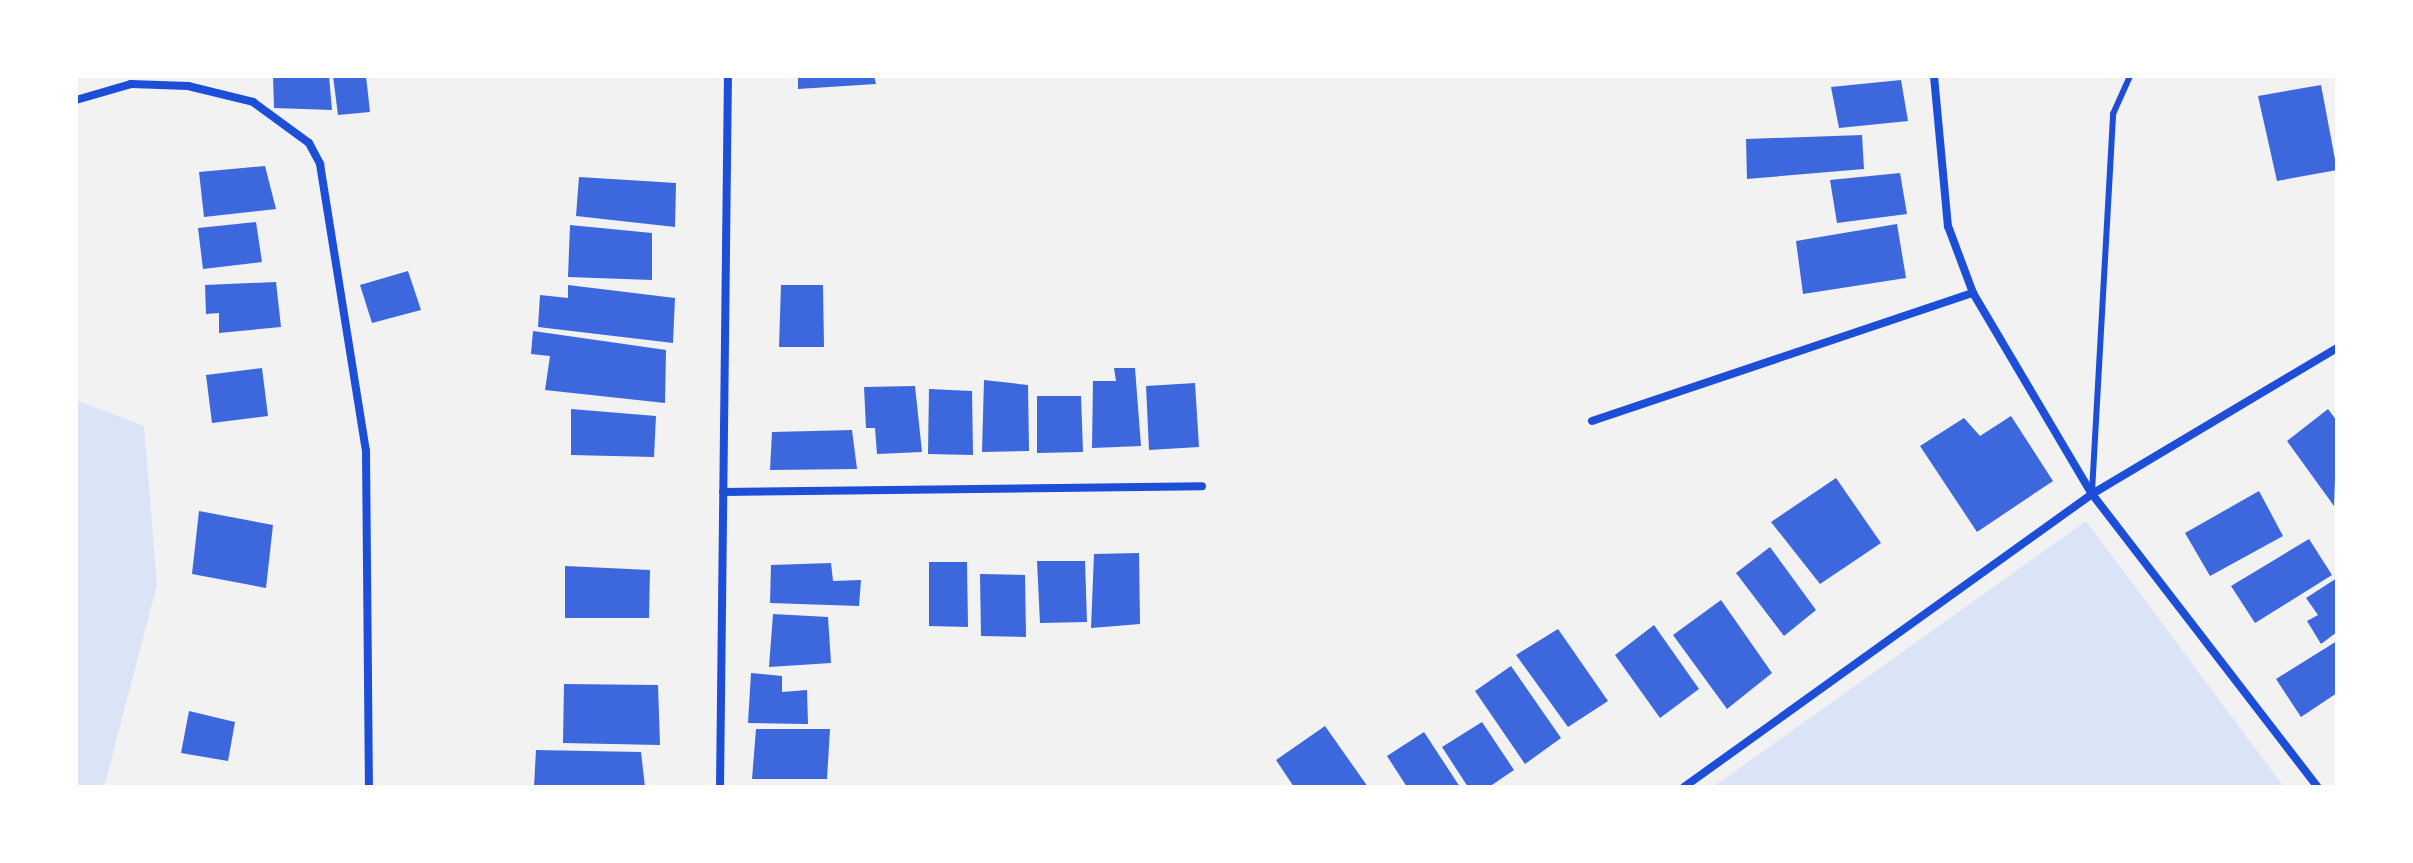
<!DOCTYPE html>
<html>
<head>
<meta charset="utf-8">
<style>
  body { margin:0 }
  #map { position:relative; width:2413px; height:863px; overflow:hidden; background:#f2f2f2; font-family:"Archivo Narrow",sans-serif }
  div>[style] { position:absolute }
  .green>* { inset:0; background:#dbe4f7 }
  .building>* { inset:0; background:#3d67dc }
  .service>* { height:6px; margin:-3px; padding:0 3px; transform-origin:3px; border-radius:3px; background:#1d4ed8 }
  .minor>* { height:8px; margin:-4px; padding:0 4px; transform-origin:4px; border-radius:4px; background:#1d4ed8 }
  span { translate:-50% -50%; white-space:nowrap; text-align:center; line-height:1.15; -webkit-text-stroke:7px #fff; paint-order:stroke }
  .frame { position:absolute; inset:0; border:78px solid #fff; pointer-events:none }
</style>
</head>
<body>
<div id="map">
  <div class="green">
    <div style="clip-path:polygon(76px 400px,144px 426px,157px 585px,104px 787px,76px 787px)"></div>
    <div style="clip-path:polygon(2086px 521px,2284px 787px,1713px 787px)"></div>
  </div>
  <div class="building">
    <div style="clip-path:polygon(273px 76px,329px 76px,332px 110px,274px 108px)"></div>
    <div style="clip-path:polygon(333px 76px,366px 76px,370px 112px,338px 115px)"></div>
    <div style="clip-path:polygon(798px 76px,874px 76px,876px 84px,798px 89px)"></div>
    <div style="clip-path:polygon(1901px 80px,1908px 121px,1839px 128px,1831px 87px)"></div>
    <div style="clip-path:polygon(2321px 85px,2337px 170px,2277px 181px,2258px 96px)"></div>
    <div style="clip-path:polygon(1862px 135px,1864px 169px,1747px 179px,1746px 139px)"></div>
    <div style="clip-path:polygon(265px 166px,276px 209px,204px 217px,199px 172px)"></div>
    <div style="clip-path:polygon(1900px 173px,1907px 214px,1837px 223px,1830px 180px)"></div>
    <div style="clip-path:polygon(579px 177px,676px 183px,675px 227px,576px 216px)"></div>
    <div style="clip-path:polygon(256px 222px,262px 262px,203px 269px,198px 228px)"></div>
    <div style="clip-path:polygon(1897px 224px,1906px 278px,1803px 294px,1796px 241px)"></div>
    <div style="clip-path:polygon(570px 225px,652px 233px,652px 280px,568px 277px)"></div>
    <div style="clip-path:polygon(408px 271px,421px 310px,372px 323px,360px 285px)"></div>
    <div style="clip-path:polygon(276px 282px,281px 327px,219px 333px,219px 313px,206px 314px,205px 285px)"></div>
    <div style="clip-path:polygon(568px 285px,675px 298px,673px 343px,538px 327px,540px 295px,568px 298px)"></div>
    <div style="clip-path:polygon(781px 285px,823px 285px,824px 347px,779px 347px)"></div>
    <div style="clip-path:polygon(533px 331px,666px 350px,665px 403px,545px 390px,550px 356px,531px 354px)"></div>
    <div style="clip-path:polygon(262px 368px,268px 416px,212px 423px,206px 375px)"></div>
    <div style="clip-path:polygon(1114px 368px,1135px 368px,1141px 446px,1092px 448px,1093px 381px,1116px 381px)"></div>
    <div style="clip-path:polygon(984px 380px,1028px 385px,1029px 451px,982px 452px)"></div>
    <div style="clip-path:polygon(1195px 383px,1199px 447px,1149px 450px,1146px 386px)"></div>
    <div style="clip-path:polygon(915px 386px,922px 452px,877px 454px,875px 428px,866px 428px,864px 387px)"></div>
    <div style="clip-path:polygon(929px 389px,972px 391px,973px 455px,928px 454px)"></div>
    <div style="clip-path:polygon(1037px 396px,1081px 396px,1083px 452px,1037px 453px)"></div>
    <div style="clip-path:polygon(571px 409px,656px 416px,654px 457px,571px 455px)"></div>
    <div style="clip-path:polygon(2328px 409px,2337px 421px,2334px 506px,2287px 441px)"></div>
    <div style="clip-path:polygon(2011px 416px,2053px 481px,1977px 532px,1920px 446px,1964px 418px,1980px 436px)"></div>
    <div style="clip-path:polygon(852px 430px,857px 469px,770px 470px,772px 432px)"></div>
    <div style="clip-path:polygon(1836px 478px,1881px 543px,1820px 584px,1771px 522px)"></div>
    <div style="clip-path:polygon(2259px 491px,2283px 536px,2210px 576px,2185px 533px)"></div>
    <div style="clip-path:polygon(199px 511px,273px 525px,266px 588px,192px 574px)"></div>
    <div style="clip-path:polygon(2309px 539px,2332px 575px,2255px 623px,2231px 586px)"></div>
    <div style="clip-path:polygon(1770px 547px,1816px 610px,1784px 636px,1736px 573px)"></div>
    <div style="clip-path:polygon(1139px 553px,1140px 624px,1091px 628px,1094px 554px)"></div>
    <div style="clip-path:polygon(1037px 561px,1085px 561px,1087px 622px,1040px 623px)"></div>
    <div style="clip-path:polygon(929px 562px,967px 562px,968px 627px,929px 626px)"></div>
    <div style="clip-path:polygon(831px 563px,833px 581px,861px 580px,859px 606px,770px 603px,771px 565px)"></div>
    <div style="clip-path:polygon(565px 566px,650px 570px,649px 618px,565px 618px)"></div>
    <div style="clip-path:polygon(980px 574px,1025px 575px,1026px 637px,981px 636px)"></div>
    <div style="clip-path:polygon(2337px 578px,2337px 632px,2321px 644px,2307px 621px,2318px 615px,2306px 598px)"></div>
    <div style="clip-path:polygon(1721px 600px,1772px 673px,1727px 709px,1673px 635px)"></div>
    <div style="clip-path:polygon(773px 614px,828px 617px,831px 663px,769px 667px)"></div>
    <div style="clip-path:polygon(1654px 625px,1699px 689px,1660px 718px,1615px 655px)"></div>
    <div style="clip-path:polygon(1558px 629px,1608px 701px,1568px 727px,1516px 655px)"></div>
    <div style="clip-path:polygon(2337px 641px,2337px 693px,2301px 717px,2276px 679px)"></div>
    <div style="clip-path:polygon(1511px 666px,1561px 738px,1525px 764px,1475px 691px)"></div>
    <div style="clip-path:polygon(751px 673px,782px 676px,782px 692px,807px 690px,808px 724px,748px 723px)"></div>
    <div style="clip-path:polygon(564px 684px,658px 685px,660px 745px,563px 743px)"></div>
    <div style="clip-path:polygon(189px 711px,235px 722px,228px 761px,181px 753px)"></div>
    <div style="clip-path:polygon(1482px 722px,1514px 770px,1489px 787px,1468px 787px,1442px 747px)"></div>
    <div style="clip-path:polygon(1325px 726px,1368px 787px,1294px 787px,1276px 760px)"></div>
    <div style="clip-path:polygon(756px 729px,830px 729px,827px 779px,752px 779px)"></div>
    <div style="clip-path:polygon(1424px 732px,1460px 787px,1407px 787px,1387px 756px)"></div>
    <div style="clip-path:polygon(536px 750px,641px 752px,645px 787px,534px 787px)"></div>
  </div>
  <div class="service">
    <div style="left:2092px;top:492px;width:379px;rotate:-86.8deg"></div>
    <div style="left:2113px;top:114px;width:42px;rotate:-65.9deg"></div>
  </div>
  <div class="minor">
    <div style="left:1934px;top:76px;width:151px;rotate:84.7deg"></div>
    <div style="left:1948px;top:226px;width:72px;rotate:69.5deg"></div>
    <div style="left:1973px;top:293px;width:234px;rotate:59.4deg"></div>
    <div style="left:2092px;top:494px;width:370px;rotate:52.4deg"></div>
    <div style="left:76px;top:100px;width:57px;rotate:-16.2deg"></div>
    <div style="left:131px;top:84px;width:57px;rotate:2deg"></div>
    <div style="left:188px;top:86px;width:67px;rotate:13.8deg"></div>
    <div style="left:253px;top:102px;width:69px;rotate:36.2deg"></div>
    <div style="left:309px;top:143px;width:24px;rotate:62deg"></div>
    <div style="left:320px;top:164px;width:291px;rotate:80.9deg"></div>
    <div style="left:366px;top:451px;width:336px;rotate:89.5deg"></div>
    <div style="left:1592px;top:421px;width:402px;rotate:-18.6deg"></div>
    <div style="left:723px;top:492px;width:479px;rotate:-0.7deg"></div>
    <div style="left:720px;top:787px;width:711px;rotate:-89.36deg"></div>
    <div style="left:1684px;top:787px;width:502px;rotate:-35.68deg"></div>
    <div style="left:2092px;top:494px;width:285px;rotate:-30.8deg"></div>
  </div>
  <div class="frame"></div>
</div>
</body>
</html>
